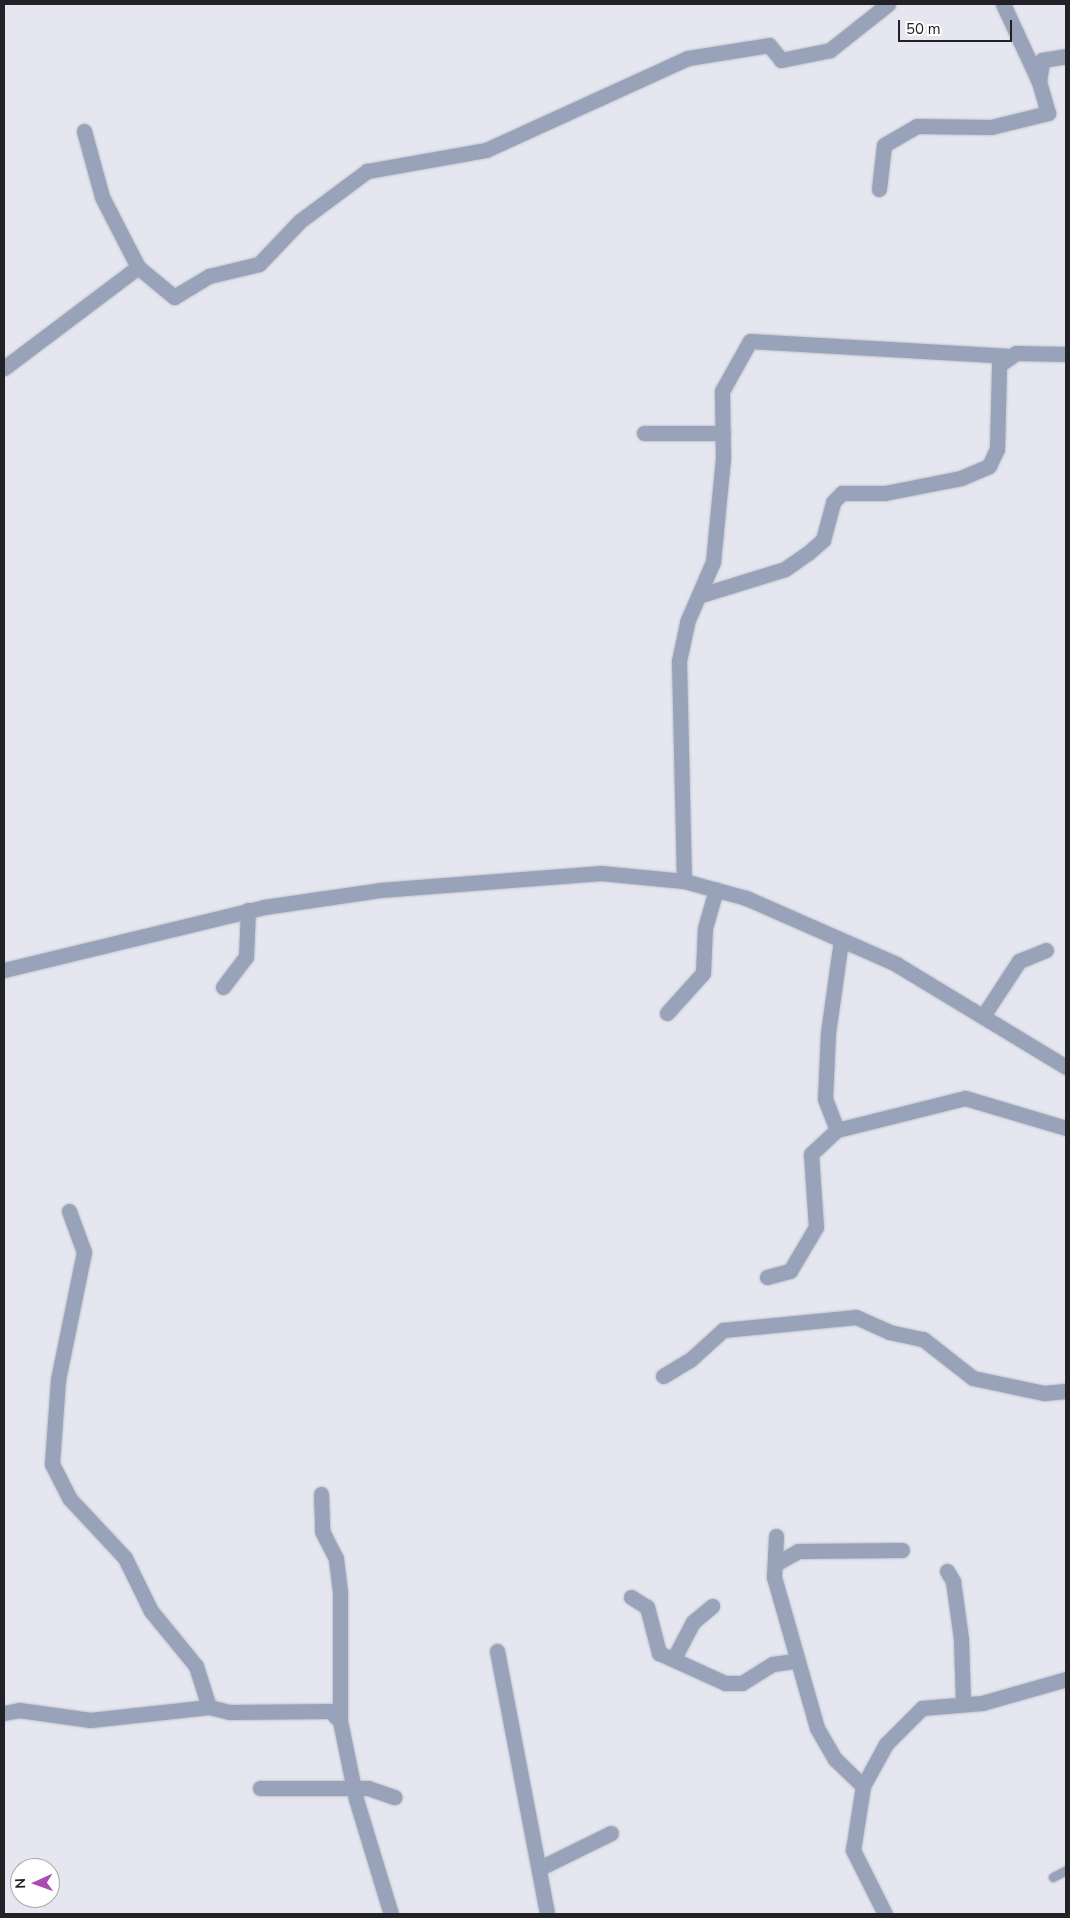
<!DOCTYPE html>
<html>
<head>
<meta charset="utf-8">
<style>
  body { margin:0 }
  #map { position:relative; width:1070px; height:1918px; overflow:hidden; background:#e5e6f0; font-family:"Nunito Sans",sans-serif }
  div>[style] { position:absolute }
  .roads { filter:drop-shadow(0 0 1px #c2c3cc) drop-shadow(0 0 1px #c2c3cc) }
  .lane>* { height:9px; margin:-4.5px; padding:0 4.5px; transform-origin:4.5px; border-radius:4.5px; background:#98a3ba }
  .street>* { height:15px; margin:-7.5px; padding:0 7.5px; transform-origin:7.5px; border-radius:7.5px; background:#98a3ba }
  span { translate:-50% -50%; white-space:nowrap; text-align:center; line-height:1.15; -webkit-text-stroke:4px #fff; paint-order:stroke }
  .frame { position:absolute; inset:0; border:5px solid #222226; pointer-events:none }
  .north { position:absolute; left:10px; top:1858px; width:50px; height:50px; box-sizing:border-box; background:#fff; border:1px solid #a7a7a8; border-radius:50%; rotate:268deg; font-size:14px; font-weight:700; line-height:20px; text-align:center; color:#222226 }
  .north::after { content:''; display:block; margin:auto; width:18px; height:22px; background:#aa4ab2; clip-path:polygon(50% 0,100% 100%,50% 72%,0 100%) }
  .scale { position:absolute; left:898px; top:20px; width:114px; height:22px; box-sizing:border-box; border:2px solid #222226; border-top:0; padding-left:6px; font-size:15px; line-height:18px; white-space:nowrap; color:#222226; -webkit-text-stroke:4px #fff; paint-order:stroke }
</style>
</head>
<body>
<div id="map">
  <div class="roads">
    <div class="lane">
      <div style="left:1053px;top:1877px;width:15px;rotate:-28deg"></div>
    </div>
    <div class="street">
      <div style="left:1003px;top:4px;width:86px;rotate:65.2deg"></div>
      <div style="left:84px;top:131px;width:68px;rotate:74.7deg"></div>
      <div style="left:102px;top:197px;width:79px;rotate:62.8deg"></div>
      <div style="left:879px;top:189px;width:44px;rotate:-83.5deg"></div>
      <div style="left:884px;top:145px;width:38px;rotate:-30deg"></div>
      <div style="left:917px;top:126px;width:74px;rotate:0.8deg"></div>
      <div style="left:991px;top:127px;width:59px;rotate:-13.8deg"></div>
      <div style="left:1048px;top:113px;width:32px;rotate:-106deg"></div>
      <div style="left:1039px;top:82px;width:22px;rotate:-82deg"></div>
      <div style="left:1042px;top:60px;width:24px;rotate:-9deg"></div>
      <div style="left:4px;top:368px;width:168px;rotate:-37deg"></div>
      <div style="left:138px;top:267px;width:47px;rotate:39.8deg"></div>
      <div style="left:174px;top:297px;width:41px;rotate:-31deg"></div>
      <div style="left:209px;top:276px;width:51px;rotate:-13.5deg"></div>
      <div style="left:259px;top:264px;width:59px;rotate:-46.4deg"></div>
      <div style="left:300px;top:221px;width:84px;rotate:-36.7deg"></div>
      <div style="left:367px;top:171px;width:121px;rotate:-10deg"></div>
      <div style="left:486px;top:150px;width:222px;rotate:-24.5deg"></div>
      <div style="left:688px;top:58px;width:82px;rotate:-9.1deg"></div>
      <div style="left:769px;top:45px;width:19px;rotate:51deg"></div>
      <div style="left:781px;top:60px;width:50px;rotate:-11.5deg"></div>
      <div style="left:830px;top:50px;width:74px;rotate:-38.4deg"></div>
      <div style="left:644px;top:433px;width:79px"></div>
      <div style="left:701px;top:595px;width:88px;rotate:-17.2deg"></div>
      <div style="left:785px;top:569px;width:28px;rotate:-35deg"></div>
      <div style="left:808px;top:553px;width:20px;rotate:-41deg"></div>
      <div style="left:823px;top:540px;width:39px;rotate:-75deg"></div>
      <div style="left:833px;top:502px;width:13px;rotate:-45deg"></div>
      <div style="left:842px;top:493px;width:43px"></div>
      <div style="left:885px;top:493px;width:77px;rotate:-11.2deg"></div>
      <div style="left:961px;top:478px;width:30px;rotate:-23deg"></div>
      <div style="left:989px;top:466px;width:19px;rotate:-65deg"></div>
      <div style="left:997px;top:449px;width:84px;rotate:-88.6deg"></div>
      <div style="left:999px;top:365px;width:21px;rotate:-35deg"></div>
      <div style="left:1016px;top:353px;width:50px;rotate:1.1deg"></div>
      <div style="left:684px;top:881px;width:220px;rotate:-91.3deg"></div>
      <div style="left:679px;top:661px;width:40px;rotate:-78deg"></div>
      <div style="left:687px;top:622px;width:65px;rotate:-66.6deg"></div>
      <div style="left:713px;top:562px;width:104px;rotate:-84.5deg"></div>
      <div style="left:723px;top:458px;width:67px;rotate:-90.9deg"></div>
      <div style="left:722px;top:391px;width:57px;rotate:-60.8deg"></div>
      <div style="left:750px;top:341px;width:257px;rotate:3.3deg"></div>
      <div style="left:4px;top:970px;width:268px;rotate:-13.6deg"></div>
      <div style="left:264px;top:907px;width:117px;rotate:-8.3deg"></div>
      <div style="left:380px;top:890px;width:222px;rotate:-4.4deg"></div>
      <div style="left:601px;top:873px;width:83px;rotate:5.5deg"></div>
      <div style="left:684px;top:881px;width:64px;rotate:15.3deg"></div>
      <div style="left:746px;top:898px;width:164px;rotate:23.7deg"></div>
      <div style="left:896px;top:964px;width:199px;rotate:31.2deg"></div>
      <div style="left:223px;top:987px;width:38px;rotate:-53deg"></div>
      <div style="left:246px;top:957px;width:47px;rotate:-87.6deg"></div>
      <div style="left:667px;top:1013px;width:54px;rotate:-48deg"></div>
      <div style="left:703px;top:973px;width:45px;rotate:-87.5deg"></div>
      <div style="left:705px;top:928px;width:40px;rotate:-74deg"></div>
      <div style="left:983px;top:1016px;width:66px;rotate:-56.8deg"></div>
      <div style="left:1019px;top:961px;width:29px;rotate:-22deg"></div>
      <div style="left:837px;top:1130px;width:132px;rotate:-14deg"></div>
      <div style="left:965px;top:1098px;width:105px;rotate:16.5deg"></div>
      <div style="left:69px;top:1211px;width:44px;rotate:69.9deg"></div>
      <div style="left:84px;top:1252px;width:131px;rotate:101.5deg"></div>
      <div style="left:58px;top:1380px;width:84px;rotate:94.1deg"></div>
      <div style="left:52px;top:1464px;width:39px;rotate:63deg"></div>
      <div style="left:70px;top:1499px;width:81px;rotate:47deg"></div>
      <div style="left:125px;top:1558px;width:59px;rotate:63.9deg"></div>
      <div style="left:151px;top:1611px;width:71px;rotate:50.7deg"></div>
      <div style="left:196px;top:1666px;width:43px;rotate:72.4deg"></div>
      <div style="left:209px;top:1707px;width:21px;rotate:14deg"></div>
      <div style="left:229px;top:1712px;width:101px;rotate:-0.6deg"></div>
      <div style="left:330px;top:1711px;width:14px;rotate:45deg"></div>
      <div style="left:340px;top:1721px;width:80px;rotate:78.4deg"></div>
      <div style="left:356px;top:1799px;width:120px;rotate:73.1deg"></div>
      <div style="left:767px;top:1277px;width:24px;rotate:-15deg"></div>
      <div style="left:790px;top:1271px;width:51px;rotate:-59.4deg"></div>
      <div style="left:816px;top:1227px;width:73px;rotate:-93.9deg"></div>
      <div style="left:811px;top:1154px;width:35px;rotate:-43deg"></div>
      <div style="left:837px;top:1130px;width:33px;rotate:-111deg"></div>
      <div style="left:825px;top:1099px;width:66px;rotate:-87.4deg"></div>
      <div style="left:828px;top:1033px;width:94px;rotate:-82deg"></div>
      <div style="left:663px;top:1376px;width:31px;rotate:-31deg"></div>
      <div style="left:690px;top:1360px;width:45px;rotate:-42.3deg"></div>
      <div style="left:723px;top:1330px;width:134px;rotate:-5.6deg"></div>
      <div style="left:856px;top:1317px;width:36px;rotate:24deg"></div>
      <div style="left:889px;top:1332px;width:35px;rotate:12deg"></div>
      <div style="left:923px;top:1339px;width:63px;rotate:38deg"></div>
      <div style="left:973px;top:1378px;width:73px;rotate:11.9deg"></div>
      <div style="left:1044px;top:1393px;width:22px;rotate:-5deg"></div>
      <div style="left:321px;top:1494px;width:37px;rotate:88deg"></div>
      <div style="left:322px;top:1531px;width:31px;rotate:63deg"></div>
      <div style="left:336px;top:1559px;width:34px;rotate:83deg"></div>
      <div style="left:340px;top:1593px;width:128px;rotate:90deg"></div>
      <div style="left:776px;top:1536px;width:41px;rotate:92.8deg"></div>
      <div style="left:774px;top:1577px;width:157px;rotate:74.1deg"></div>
      <div style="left:817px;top:1728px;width:36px;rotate:60deg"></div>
      <div style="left:835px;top:1759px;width:39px;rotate:44deg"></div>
      <div style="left:775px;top:1564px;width:26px;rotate:-29deg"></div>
      <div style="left:798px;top:1551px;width:104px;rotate:-0.6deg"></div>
      <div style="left:947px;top:1571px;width:12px;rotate:59deg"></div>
      <div style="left:953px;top:1581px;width:59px;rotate:82.1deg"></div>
      <div style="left:961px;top:1639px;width:64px;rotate:88.2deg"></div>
      <div style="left:631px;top:1597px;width:19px;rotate:32deg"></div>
      <div style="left:647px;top:1607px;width:48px;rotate:75.4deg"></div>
      <div style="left:659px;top:1653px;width:72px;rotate:24.4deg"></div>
      <div style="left:725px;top:1683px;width:17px"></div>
      <div style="left:742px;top:1683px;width:36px;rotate:-32deg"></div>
      <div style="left:773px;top:1664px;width:22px;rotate:-8deg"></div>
      <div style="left:497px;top:1651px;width:268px;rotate:79.2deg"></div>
      <div style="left:674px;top:1658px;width:41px;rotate:-62.2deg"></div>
      <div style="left:693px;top:1622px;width:25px;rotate:-40deg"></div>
      <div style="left:4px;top:1713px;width:15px;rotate:-11deg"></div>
      <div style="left:19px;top:1710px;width:72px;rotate:8deg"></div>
      <div style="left:90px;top:1720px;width:120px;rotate:-6.2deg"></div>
      <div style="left:260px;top:1788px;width:108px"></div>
      <div style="left:368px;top:1788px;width:28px;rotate:19deg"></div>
      <div style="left:540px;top:1868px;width:79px;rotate:-26.2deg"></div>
      <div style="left:885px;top:1914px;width:72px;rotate:-116.6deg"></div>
      <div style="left:853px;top:1850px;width:65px;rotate:-81.1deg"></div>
      <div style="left:863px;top:1786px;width:48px;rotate:-61.3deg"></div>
      <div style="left:886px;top:1744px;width:51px;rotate:-45deg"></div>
      <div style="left:922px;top:1708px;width:60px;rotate:-4.8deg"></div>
      <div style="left:982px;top:1703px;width:87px;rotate:-15.9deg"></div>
    </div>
  </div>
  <div class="frame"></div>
  <div class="north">N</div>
  <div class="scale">50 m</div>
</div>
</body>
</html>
